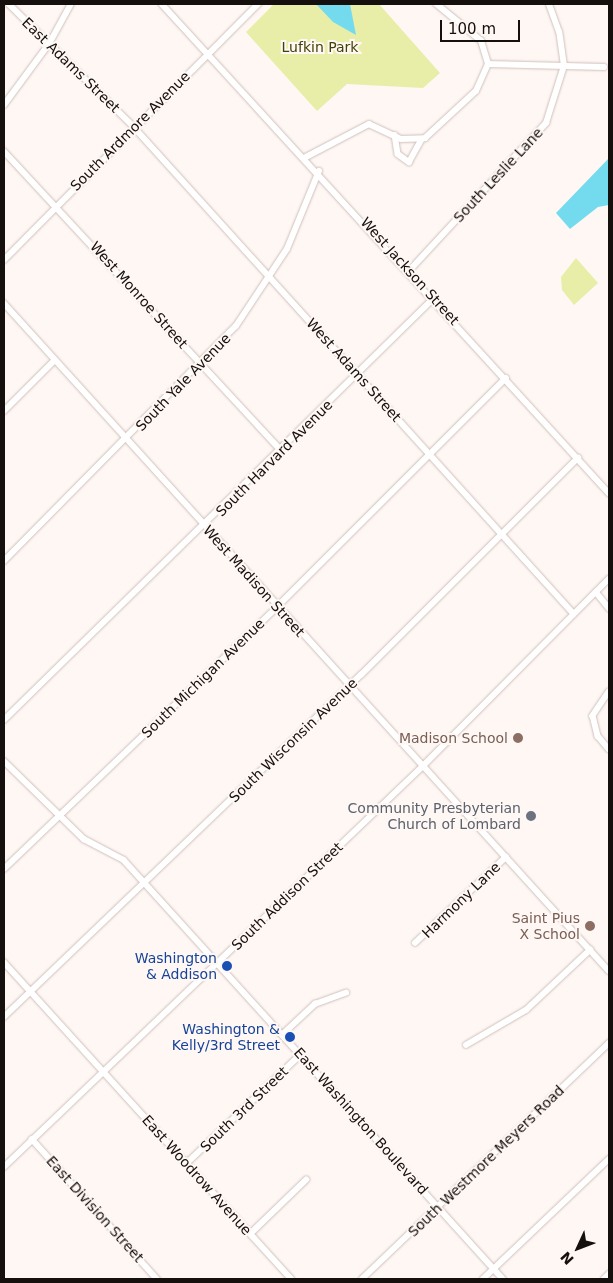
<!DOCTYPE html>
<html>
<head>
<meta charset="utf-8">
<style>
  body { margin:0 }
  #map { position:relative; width:613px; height:1283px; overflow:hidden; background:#fef7f4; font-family:"DejaVu Sans",sans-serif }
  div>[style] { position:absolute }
  .green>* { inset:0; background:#e8eea8 }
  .water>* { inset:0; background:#74dbef }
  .roads { filter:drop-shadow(0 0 1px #d1c0ba) drop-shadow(0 0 1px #d1c0ba) }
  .minor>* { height:5.5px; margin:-2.75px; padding:0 2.75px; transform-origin:2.75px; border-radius:2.75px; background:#fff }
  .dots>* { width:14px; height:14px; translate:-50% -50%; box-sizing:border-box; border:2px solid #fef7f4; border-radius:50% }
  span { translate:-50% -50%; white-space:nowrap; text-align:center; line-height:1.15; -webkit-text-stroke:4px #fef7f4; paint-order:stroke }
  .park-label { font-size:14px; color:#404205 }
  .street-label { font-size:14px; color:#150f0d }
  .education-label { font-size:14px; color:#785e54 }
  .right { translate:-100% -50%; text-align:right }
  .worship-label { font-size:14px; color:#5b616d }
  .transit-label { font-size:14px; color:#164399 }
  .frame { position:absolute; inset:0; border:5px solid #150f0d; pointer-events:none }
  .north { position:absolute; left:553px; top:1223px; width:50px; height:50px; -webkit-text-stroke:4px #fef7f4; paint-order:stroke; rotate:227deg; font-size:14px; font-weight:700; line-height:20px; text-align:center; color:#150f0d }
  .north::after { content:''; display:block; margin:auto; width:18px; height:22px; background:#150f0d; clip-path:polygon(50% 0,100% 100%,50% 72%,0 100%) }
  .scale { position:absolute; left:440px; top:20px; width:80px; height:22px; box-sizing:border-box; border:2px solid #150f0d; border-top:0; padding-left:6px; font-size:15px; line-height:18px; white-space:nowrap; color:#150f0d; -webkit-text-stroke:4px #fef7f4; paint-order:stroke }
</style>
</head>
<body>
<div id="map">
  <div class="green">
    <div style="clip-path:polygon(274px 4px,379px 4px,440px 73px,423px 88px,347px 84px,317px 111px,246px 32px)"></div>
    <div style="clip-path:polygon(576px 258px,598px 283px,574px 305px,562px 290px,561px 277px)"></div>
  </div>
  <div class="water">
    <div style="clip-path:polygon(316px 4px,350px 4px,356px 35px,333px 22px)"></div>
    <div style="clip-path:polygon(609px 158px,609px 205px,598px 207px,570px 229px,556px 213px)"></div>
  </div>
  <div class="roads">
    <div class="minor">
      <div style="left:9px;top:4px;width:175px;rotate:44.5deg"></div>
      <div style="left:134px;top:127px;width:656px;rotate:47.9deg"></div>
      <div style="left:162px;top:4px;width:663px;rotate:47.57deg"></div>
      <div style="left:488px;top:64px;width:116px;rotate:1.5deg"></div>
      <div style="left:4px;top:105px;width:76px;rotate:-53.6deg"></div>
      <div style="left:49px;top:44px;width:46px;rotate:-61.2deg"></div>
      <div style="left:395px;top:135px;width:19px;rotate:81deg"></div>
      <div style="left:398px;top:154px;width:14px;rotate:36deg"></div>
      <div style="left:409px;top:162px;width:26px;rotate:-61deg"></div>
      <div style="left:4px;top:151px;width:409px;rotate:47.2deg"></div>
      <div style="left:306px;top:157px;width:71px;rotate:-27.6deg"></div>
      <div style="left:369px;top:124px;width:35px;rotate:25deg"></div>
      <div style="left:401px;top:139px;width:24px;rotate:-2deg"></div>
      <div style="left:425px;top:138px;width:69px;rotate:-42.7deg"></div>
      <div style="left:476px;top:91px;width:30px;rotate:-66deg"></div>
      <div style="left:488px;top:64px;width:24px;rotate:-107deg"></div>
      <div style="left:481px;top:41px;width:58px;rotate:-140.6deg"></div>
      <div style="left:4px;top:260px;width:361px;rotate:-45.2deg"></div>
      <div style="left:409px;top:271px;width:202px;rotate:-47.2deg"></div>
      <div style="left:546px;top:123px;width:60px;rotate:-72.5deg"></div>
      <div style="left:564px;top:66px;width:34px;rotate:-98deg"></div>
      <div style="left:559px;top:32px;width:30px;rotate:-110deg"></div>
      <div style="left:4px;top:303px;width:901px;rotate:47.83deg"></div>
      <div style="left:4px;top:411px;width:72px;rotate:-45deg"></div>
      <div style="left:4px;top:561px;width:330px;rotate:-45.4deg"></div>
      <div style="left:236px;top:326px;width:92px;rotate:-56.5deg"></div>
      <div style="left:287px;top:249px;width:84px;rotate:-67.7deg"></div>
      <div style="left:596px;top:592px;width:21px;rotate:51deg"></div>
      <div style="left:609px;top:692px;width:29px;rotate:124deg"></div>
      <div style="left:593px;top:716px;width:21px;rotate:76deg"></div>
      <div style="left:598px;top:736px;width:17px;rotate:50deg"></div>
      <div style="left:4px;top:720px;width:602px;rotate:-44.46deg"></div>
      <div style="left:4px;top:761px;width:112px;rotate:44.3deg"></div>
      <div style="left:84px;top:839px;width:45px;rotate:27.7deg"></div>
      <div style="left:124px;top:860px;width:565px;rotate:47.87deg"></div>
      <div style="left:4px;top:869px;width:380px;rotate:-43.8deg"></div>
      <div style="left:278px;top:606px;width:322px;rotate:-45deg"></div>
      <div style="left:415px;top:943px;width:125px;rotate:-43.4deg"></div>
      <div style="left:4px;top:962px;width:428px;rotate:47.8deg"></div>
      <div style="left:4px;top:1017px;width:494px;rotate:-43.8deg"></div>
      <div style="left:361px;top:675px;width:307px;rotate:-45deg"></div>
      <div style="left:283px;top:1034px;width:44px;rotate:-43.2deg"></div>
      <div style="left:315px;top:1004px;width:33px;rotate:-20deg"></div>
      <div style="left:466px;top:1045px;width:69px;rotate:-30.3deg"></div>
      <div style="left:526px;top:1010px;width:88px;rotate:-43.2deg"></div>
      <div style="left:32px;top:1139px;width:188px;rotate:48.2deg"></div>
      <div style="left:186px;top:1164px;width:159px;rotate:-43.7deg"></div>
      <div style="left:4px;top:1167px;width:580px;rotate:-43.74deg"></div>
      <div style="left:423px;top:766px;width:264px;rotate:-45.2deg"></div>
      <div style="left:250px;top:1234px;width:78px;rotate:-44deg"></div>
      <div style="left:362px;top:1279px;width:342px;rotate:-43.7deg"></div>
      <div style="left:483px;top:1279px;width:174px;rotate:-43.6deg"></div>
      <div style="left:604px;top:1279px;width:7px;rotate:-45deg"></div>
    </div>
  </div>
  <div class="dots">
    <div style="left:518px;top:738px;background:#8d6e63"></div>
    <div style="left:531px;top:816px;background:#6b7280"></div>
    <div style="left:590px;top:926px;background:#8d6e63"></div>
    <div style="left:227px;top:966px;background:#1a4fb4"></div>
    <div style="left:290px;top:1037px;background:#1a4fb4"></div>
  </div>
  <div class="park-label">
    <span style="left:320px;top:47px">Lufkin Park</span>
  </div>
  <div class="street-label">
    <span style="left:71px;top:65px;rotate:44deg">East Adams Street</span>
    <span style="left:130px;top:131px;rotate:-45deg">South Ardmore Avenue</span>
    <span style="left:498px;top:175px;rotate:-47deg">South Leslie Lane</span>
    <span style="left:410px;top:271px;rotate:48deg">West Jackson Street</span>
    <span style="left:139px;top:295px;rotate:48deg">West Monroe Street</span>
    <span style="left:354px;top:370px;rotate:48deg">West Adams Street</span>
    <span style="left:183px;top:382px;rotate:-46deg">South Yale Avenue</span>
    <span style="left:274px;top:458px;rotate:-45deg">South Harvard Avenue</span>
    <span style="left:254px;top:581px;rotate:48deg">West Madison Street</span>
    <span style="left:203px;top:678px;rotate:-44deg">South Michigan Avenue</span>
    <span style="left:293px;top:740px;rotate:-44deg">South Wisconsin Avenue</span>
    <span style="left:287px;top:896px;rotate:-44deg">South Addison Street</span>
    <span style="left:461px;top:900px;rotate:-44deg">Harmony Lane</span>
    <span style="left:244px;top:1109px;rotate:-44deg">South 3rd Street</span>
    <span style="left:361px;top:1121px;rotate:48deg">East Washington Boulevard</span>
    <span style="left:486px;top:1161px;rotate:-44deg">South Westmore Meyers Road</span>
    <span style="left:197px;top:1175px;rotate:48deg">East Woodrow Avenue</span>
    <span style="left:95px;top:1209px;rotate:48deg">East Division Street</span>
  </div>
  <div class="education-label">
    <span class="right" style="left:508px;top:738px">Madison School</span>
    <span class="right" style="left:580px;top:926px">Saint Pius<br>X School</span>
  </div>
  <div class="worship-label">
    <span class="right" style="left:521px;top:816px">Community Presbyterian<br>Church of Lombard</span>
  </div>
  <div class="transit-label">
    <span class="right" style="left:217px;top:966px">Washington<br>&amp; Addison</span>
    <span class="right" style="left:280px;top:1037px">Washington &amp;<br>Kelly/3rd Street</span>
  </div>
  <div class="frame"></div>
  <div class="north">N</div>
  <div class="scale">100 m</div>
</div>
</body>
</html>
